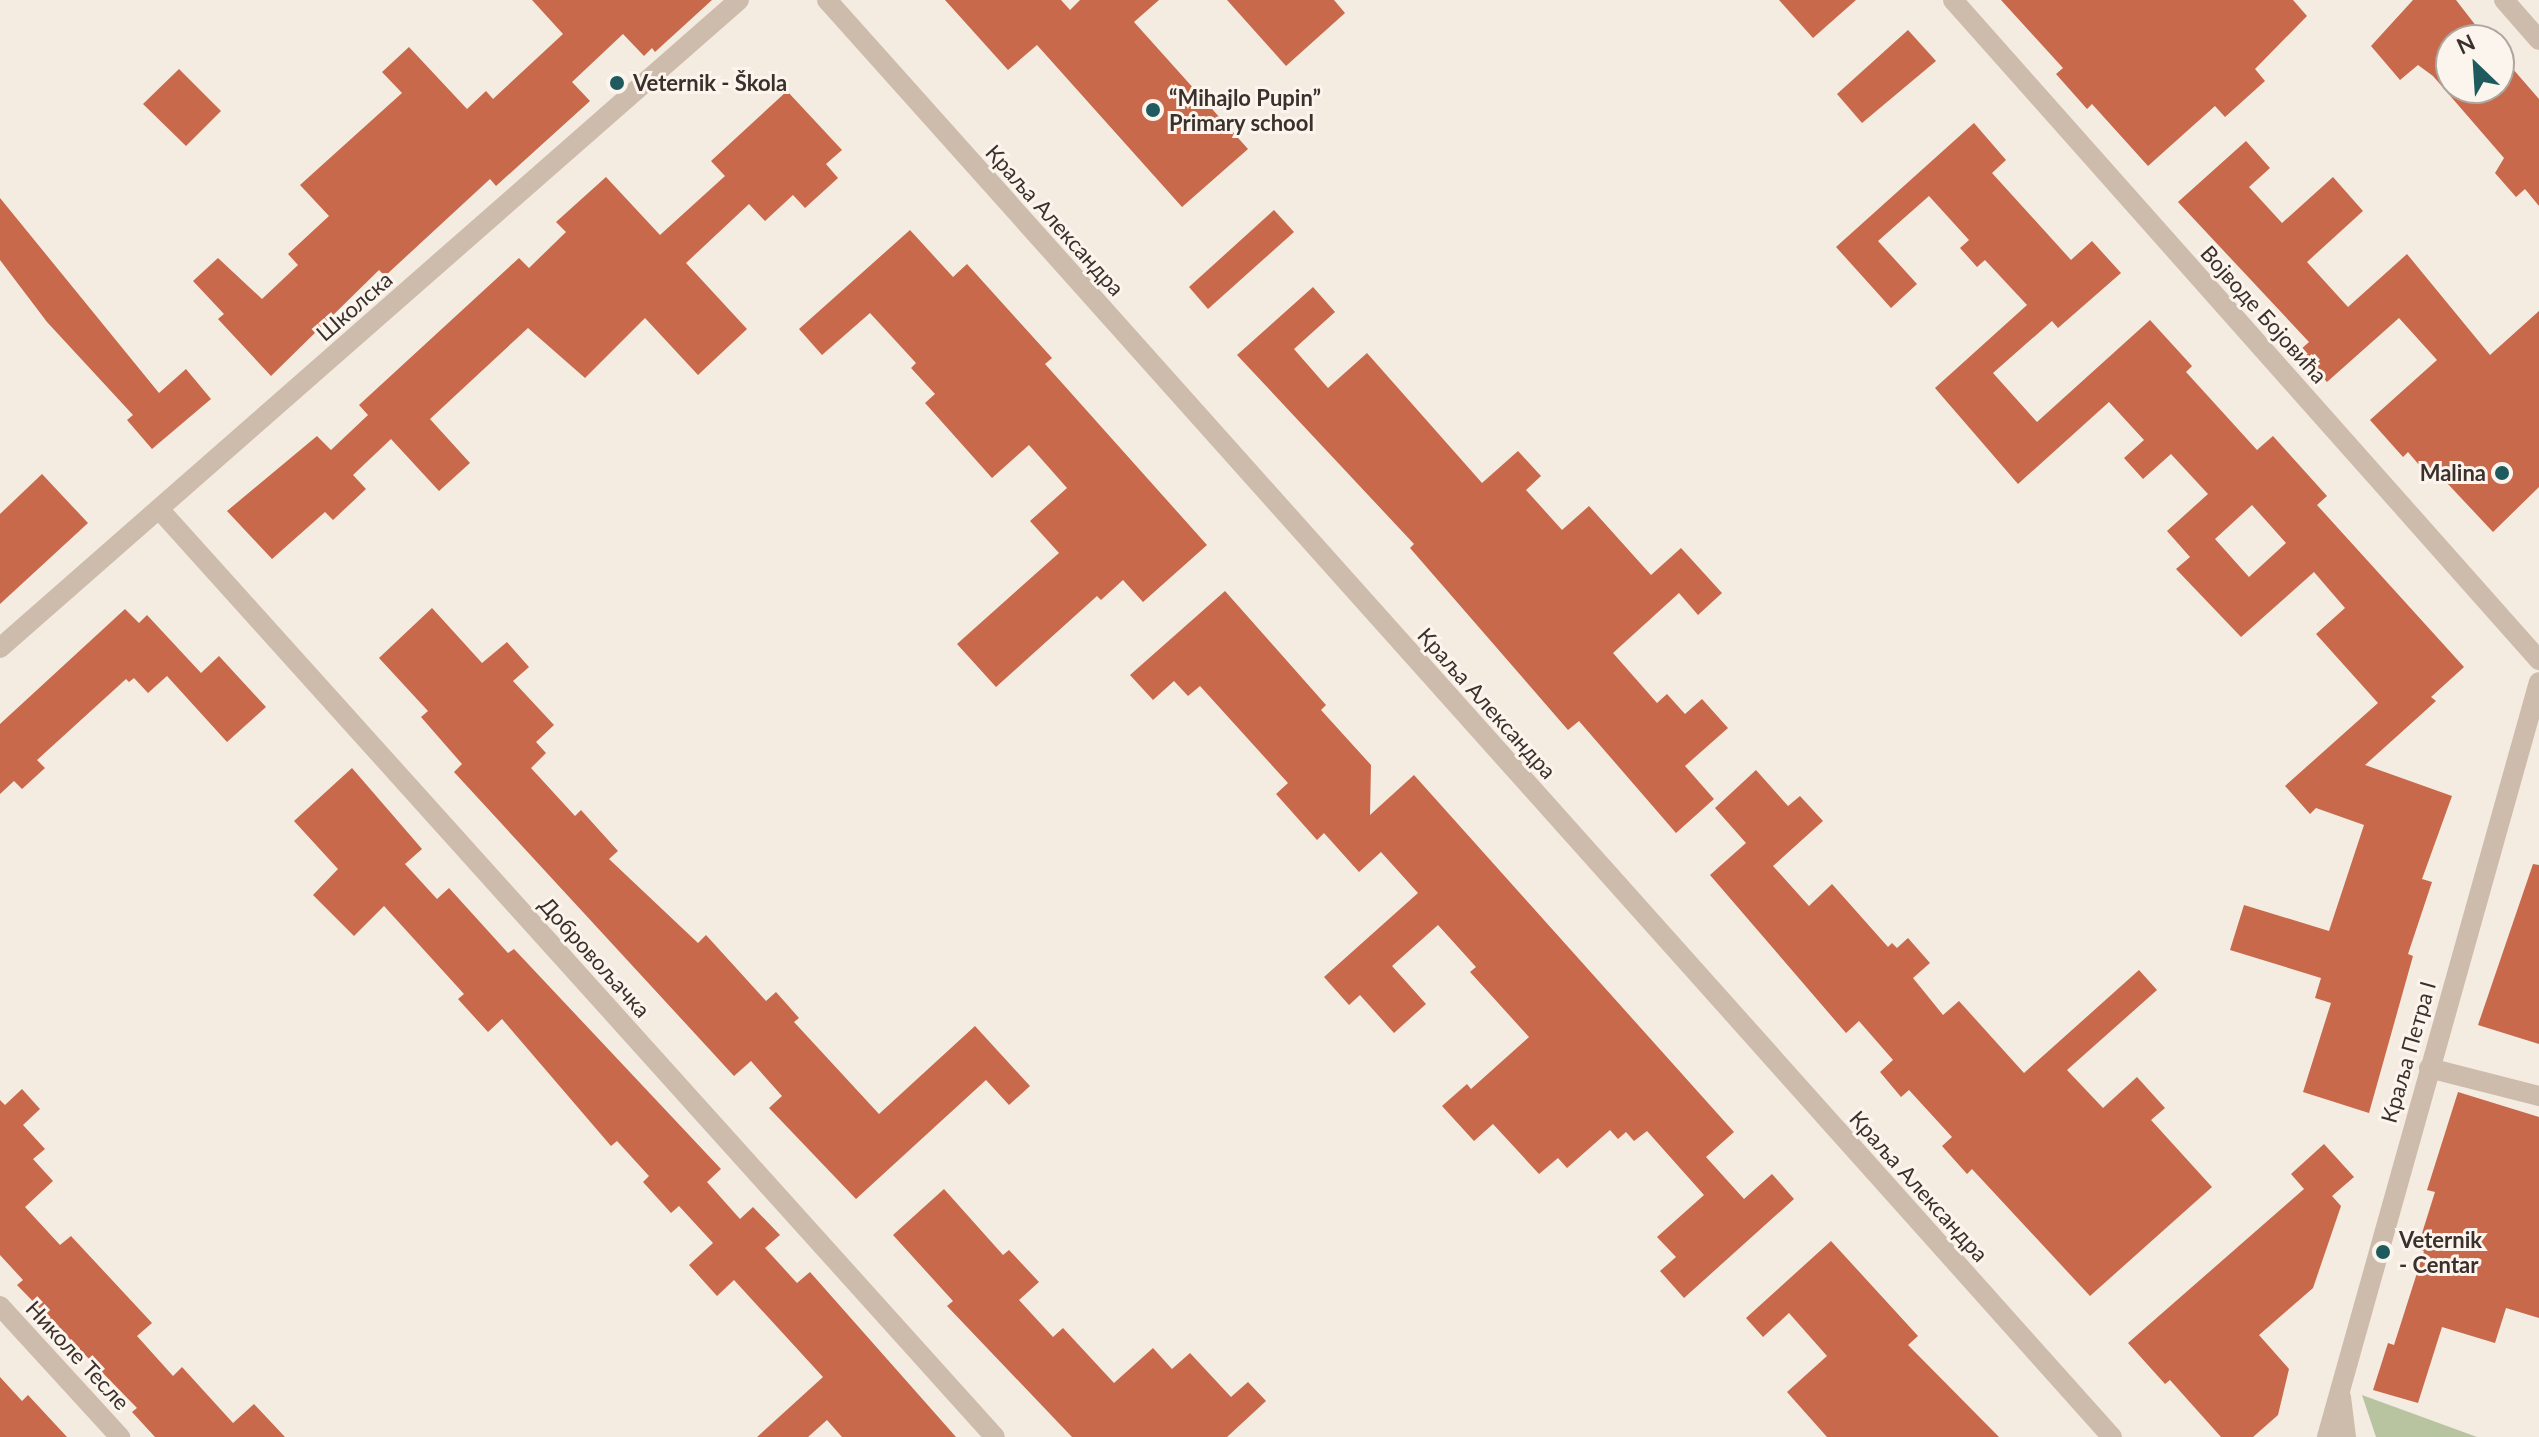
<!DOCTYPE html>
<html>
<head>
<meta charset="utf-8">
<style>
  body { margin:0 }
  #map { position:relative; width:2539px; height:1437px; overflow:hidden; background:#f4ebe1; font-family:Lato,sans-serif }
  div>[style] { position:absolute }
  .green>* { inset:0; background:#b8c4a0 }
  .building>* { inset:0; background:#c8694b }
  .minor>* { height:20px; margin:-10px; padding:0 10px; transform-origin:10px; border-radius:10px; background:#cdbbac }
  .tertiary>* { height:20px; margin:-10px; padding:0 10px; transform-origin:10px; border-radius:10px; background:#cdbbac }
  .dots>* { width:22px; height:22px; translate:-50% -50%; box-sizing:border-box; border:4px solid #fbf5ee; border-radius:50% }
  span { translate:-50% -50%; white-space:nowrap; text-align:center; line-height:1.15; -webkit-text-stroke:6px #fbf5ee; paint-order:stroke }
  .poi-label { font-size:22px; color:#3b302b; font-weight:700 }
  .left { translate:0 -50%; text-align:left }
  .right { translate:-100% -50%; text-align:right }
  .street-label { font-size:22px; color:#3b302b }
  .north { position:absolute; left:2435px; top:24px; width:80px; height:80px; box-sizing:border-box; background:#fbf5ee; border:2px solid #aea6a0; border-radius:50%; rotate:335deg; font-size:22px; font-weight:700; line-height:32px; text-align:center; color:#3b302b }
  .north::after { content:''; display:block; margin:auto; width:28px; height:36px; background:#1f5a5e; clip-path:polygon(50% 0,100% 100%,50% 72%,0 100%) }
</style>
</head>
<body>
<div id="map">
  <div class="green">
    <div style="clip-path:polygon(2362px 1395px,2477px 1437px,2376px 1437px)"></div>
  </div>
  <div class="building">
    <div style="clip-path:polygon(532px 0,712px 0,655px 52px,652px 48px,644px 56px,623px 34px,572px 82px,590px 101px,496px 186px,490px 179px,385px 276px,379px 270px,271px 376px,218px 319px,224px 314px,193px 281px,218px 258px,262px 299px,298px 265px,288px 254px,329px 216px,300px 185px,402px 93px,382px 72px,409px 47px,467px 109px,486px 91px,493px 99px,563px 34px)"></div>
    <div style="clip-path:polygon(945px 0,1061px 0,1070px 10px,1080px 0,1159px 0,1134px 22px,1248px 149px,1182px 207px,1037px 45px,1008px 70px)"></div>
    <div style="clip-path:polygon(1227px 0,1334px 0,1345px 13px,1286px 66px)"></div>
    <div style="clip-path:polygon(1779px 0,1856px 0,1813px 38px)"></div>
    <div style="clip-path:polygon(2001px 0,2293px 0,2307px 16px,2255px 69px,2265px 81px,2225px 117px,2215px 106px,2148px 166px,2092px 104px,2087px 109px,2056px 74px,2063px 68px)"></div>
    <div style="clip-path:polygon(2413px 0,2456px 0,2487px 40px,2451px 40px,2451px 88px,2499px 88px,2499px 53px,2539px 99px,2539px 206px,2525px 189px,2516px 197px,2495px 173px,2504px 158px,2433px 76px,2418px 65px,2400px 80px,2371px 46px)"></div>
    <div style="clip-path:polygon(1908px 30px,1936px 61px,1862px 123px,1837px 94px)"></div>
    <div style="clip-path:polygon(179px 69px,221px 111px,186px 146px,143px 104px)"></div>
    <div style="clip-path:polygon(787px 91px,842px 150px,826px 164px,838px 178px,805px 208px,793px 195px,765px 221px,749px 204px,686px 263px,747px 329px,698px 375px,645px 318px,585px 378px,528px 328px,430px 419px,470px 463px,439px 491px,391px 439px,353px 475px,366px 489px,333px 520px,325px 512px,272px 559px,227px 511px,317px 436px,331px 450px,368px 415px,359px 405px,519px 258px,529px 268px,566px 232px,556px 222px,606px 177px,660px 235px,725px 176px,711px 161px)"></div>
    <div style="clip-path:polygon(evenodd,1974px 123px,2006px 160px,1992px 173px,2071px 260px,2092px 241px,2121px 273px,2058px 328px,2052px 321px,1993px 373px,2037px 422px,2150px 320px,2192px 366px,2186px 372px,2257px 450px,2273px 436px,2327px 496px,2317px 505px,2464px 667px,2431px 697px,2436px 701px,2365px 765px,2452px 796px,2422px 879px,2432px 882px,2408px 954px,2413px 956px,2369px 1113px,2303px 1092px,2331px 1003px,2315px 998px,2321px 978px,2230px 950px,2244px 905px,2329px 931px,2364px 825px,2316px 808px,2310px 814px,2285px 786px,2378px 703px,2316px 634px,2345px 608px,2314px 572px,2241px 637px,2176px 569px,2190px 557px,2167px 531px,2208px 494px,2171px 454px,2143px 479px,2124px 458px,2144px 440px,2109px 402px,2018px 484px,1935px 388px,2027px 305px,1985px 260px,1977px 267px,1960px 248px,1969px 240px,1929px 196px,1878px 241px,1917px 284px,1891px 308px,1836px 247px,1974px 123px,2252px 505px,2286px 543px,2249px 577px,2215px 539px,2252px 505px)"></div>
    <div style="clip-path:polygon(2246px 141px,2270px 168px,2249px 187px,2282px 223px,2333px 177px,2363px 211px,2307px 262px,2348px 307px,2407px 254px,2490px 355px,2539px 311px,2539px 487px,2493px 532px,2432px 467px,2426px 473px,2408px 452px,2403px 457px,2370px 420px,2437px 360px,2399px 318px,2327px 382px,2299px 351px,2309px 342px,2178px 202px)"></div>
    <div style="clip-path:polygon(0 198px,159px 393px,186px 369px,211px 399px,152px 449px,127px 420px,133px 415px,47px 322px,0 260px)"></div>
    <div style="clip-path:polygon(1274px 210px,1294px 232px,1208px 309px,1189px 287px)"></div>
    <div style="clip-path:polygon(910px 230px,953px 277px,967px 264px,1052px 358px,1045px 364px,1207px 545px,1143px 602px,1123px 580px,1101px 600px,1097px 596px,996px 687px,957px 644px,1059px 553px,1030px 521px,1067px 488px,1029px 445px,992px 478px,925px 403px,935px 394px,911px 368px,916px 363px,870px 313px,822px 355px,799px 329px)"></div>
    <div style="clip-path:polygon(1313px 287px,1335px 312px,1294px 349px,1328px 388px,1367px 353px,1482px 483px,1518px 451px,1541px 476px,1526px 490px,1562px 530px,1589px 506px,1651px 575px,1681px 548px,1722px 593px,1698px 615px,1679px 593px,1613px 653px,1657px 703px,1667px 694px,1685px 714px,1702px 699px,1728px 728px,1685px 766px,1714px 799px,1676px 833px,1579px 721px,1568px 730px,1410px 548px,1414px 544px,1237px 355px)"></div>
    <div style="clip-path:polygon(42px 474px,88px 523px,0 604px,0 514px)"></div>
    <div style="clip-path:polygon(1225px 591px,1326px 705px,1321px 710px,1371px 765px,1370px 815px,1414px 775px,1734px 1132px,1706px 1157px,1744px 1199px,1772px 1174px,1794px 1199px,1684px 1298px,1660px 1271px,1676px 1257px,1657px 1237px,1704px 1195px,1647px 1131px,1634px 1141px,1626px 1132px,1618px 1139px,1610px 1130px,1567px 1168px,1558px 1158px,1539px 1174px,1493px 1124px,1474px 1141px,1442px 1106px,1467px 1084px,1471px 1089px,1529px 1037px,1470px 972px,1476px 967px,1438px 925px,1392px 966px,1426px 1004px,1394px 1033px,1360px 995px,1349px 1005px,1324px 977px,1418px 893px,1381px 852px,1359px 872px,1324px 833px,1317px 840px,1276px 794px,1288px 783px,1200px 686px,1188px 696px,1174px 681px,1153px 700px,1130px 675px)"></div>
    <div style="clip-path:polygon(432px 608px,482px 663px,507px 642px,529px 667px,513px 681px,554px 725px,536px 742px,546px 753px,531px 768px,575px 816px,581px 810px,618px 851px,609px 859px,698px 943px,706px 935px,766px 1001px,776px 992px,799px 1018px,794px 1022px,879px 1114px,975px 1026px,1030px 1086px,1009px 1105px,986px 1080px,856px 1199px,769px 1108px,782px 1096px,751px 1061px,734px 1076px,454px 772px,462px 764px,421px 717px,428px 711px,379px 658px)"></div>
    <div style="clip-path:polygon(125px 609px,139px 623px,147px 615px,201px 673px,219px 656px,266px 707px,227px 742px,167px 676px,148px 693px,134px 678px,129px 682px,126px 679px,37px 760px,45px 768px,22px 789px,14px 781px,0 794px,0 724px)"></div>
    <div style="clip-path:polygon(352px 768px,422px 849px,405px 864px,437px 899px,449px 888px,508px 953px,514px 949px,721px 1169px,707px 1182px,740px 1219px,753px 1207px,780px 1235px,765px 1248px,797px 1283px,810px 1272px,956px 1437px,842px 1437px,827px 1420px,808px 1437px,757px 1437px,823px 1377px,734px 1280px,717px 1296px,689px 1265px,713px 1243px,679px 1206px,671px 1213px,643px 1182px,649px 1176px,617px 1141px,611px 1146px,502px 1019px,488px 1032px,458px 999px,464px 994px,384px 906px,354px 936px,313px 895px,338px 869px,294px 821px)"></div>
    <div style="clip-path:polygon(1756px 770px,1788px 806px,1800px 796px,1823px 821px,1773px 866px,1809px 906px,1832px 884px,1888px 947px,1892px 943px,1897px 948px,1908px 938px,1930px 963px,1913px 978px,1943px 1015px,1959px 1001px,2024px 1073px,2139px 970px,2157px 990px,2067px 1070px,2103px 1108px,2137px 1077px,2165px 1108px,2151px 1120px,2212px 1187px,2090px 1296px,1972px 1169px,1967px 1174px,1942px 1146px,1952px 1137px,1909px 1090px,1901px 1097px,1880px 1072px,1893px 1060px,1859px 1021px,1846px 1033px,1710px 875px,1746px 843px,1715px 808px)"></div>
    <div style="clip-path:polygon(2533px 864px,2539px 865px,2539px 1044px,2478px 1025px)"></div>
    <div style="clip-path:polygon(22px 1089px,40px 1109px,23px 1125px,45px 1149px,33px 1159px,53px 1181px,25px 1207px,60px 1245px,71px 1236px,152px 1323px,137px 1336px,173px 1376px,182px 1367px,233px 1423px,254px 1404px,285px 1437px,155px 1437px,132px 1412px,137px 1408px,17px 1285px,23px 1280px,0 1255px,0 1100px,5px 1105px)"></div>
    <div style="clip-path:polygon(2458px 1092px,2539px 1117px,2539px 1318px,2506px 1308px,2495px 1343px,2442px 1327px,2418px 1403px,2373px 1390px,2388px 1343px,2394px 1345px,2424px 1251px,2417px 1249px,2435px 1192px,2427px 1190px)"></div>
    <div style="clip-path:polygon(2324px 1144px,2354px 1177px,2332px 1196px,2341px 1206px,2313px 1288px,2259px 1335px,2289px 1369px,2278px 1415px,2253px 1437px,2221px 1437px,2170px 1380px,2165px 1384px,2128px 1343px,2304px 1189px,2291px 1174px)"></div>
    <div style="clip-path:polygon(944px 1189px,1003px 1255px,1009px 1250px,1039px 1282px,1019px 1300px,1053px 1337px,1063px 1328px,1114px 1383px,1153px 1348px,1172px 1369px,1190px 1353px,1231px 1397px,1248px 1382px,1266px 1401px,1227px 1437px,1072px 1437px,947px 1306px,953px 1301px,893px 1235px)"></div>
    <div style="clip-path:polygon(1831px 1241px,1918px 1336px,1908px 1345px,1999px 1437px,1827px 1437px,1787px 1392px,1827px 1356px,1789px 1313px,1763px 1337px,1746px 1318px)"></div>
    <div style="clip-path:polygon(0 1377px,22px 1401px,28px 1395px,67px 1437px,0 1437px)"></div>
  </div>
  <div class="minor">
    <div style="left:827px;top:0;width:1928px;rotate:48.2deg"></div>
    <div style="left:1953px;top:0;width:883px;rotate:48.4deg"></div>
    <div style="left:2504px;top:0;width:53px;rotate:48.8deg"></div>
    <div style="left:159px;top:509px;width:1249px;rotate:47.99deg"></div>
    <div style="left:0;top:648px;width:983px;rotate:-41.25deg"></div>
    <div style="left:2429px;top:1068px;width:114px;rotate:14.3deg"></div>
    <div style="left:0;top:1306px;width:178px;rotate:47.5deg"></div>
  </div>
  <div class="tertiary">
    <div style="left:2341px;top:1397px;width:40px;rotate:82.9deg"></div>
    <div style="left:2327px;top:1437px;width:784px;rotate:-74.32deg"></div>
  </div>
  <div class="dots">
    <div style="left:617px;top:83px;background:#1f5a5e"></div>
    <div style="left:1153px;top:110px;background:#1f5a5e"></div>
    <div style="left:2502px;top:473px;background:#1f5a5e"></div>
    <div style="left:2383px;top:1252px;background:#1f5a5e"></div>
  </div>
  <div class="poi-label">
    <span class="left" style="left:633px;top:83px">Veternik - Škola</span>
    <span class="left" style="left:1169px;top:110px">“Mihajlo Pupin”<br>Primary school</span>
    <span class="right" style="left:2486px;top:473px">Malina</span>
    <span class="left" style="left:2399px;top:1252px">Veternik<br>- Centar</span>
  </div>
  <div class="street-label">
    <span style="left:1055px;top:220px;rotate:48deg">Краља Александра</span>
    <span style="left:354px;top:306px;rotate:-41deg">Школска</span>
    <span style="left:2264px;top:314px;rotate:48deg">Војводе Бојовића</span>
    <span style="left:1487px;top:703px;rotate:48deg">Краља Александра</span>
    <span style="left:595px;top:957px;rotate:48deg">Добровољачка</span>
    <span style="left:2408px;top:1052px;rotate:-74deg">Краља Петра I</span>
    <span style="left:1919px;top:1186px;rotate:48deg">Краља Александра</span>
    <span style="left:78px;top:1355px;rotate:47deg">Николе Тесле</span>
  </div>
  <div class="north">N</div>
</div>
</body>
</html>
